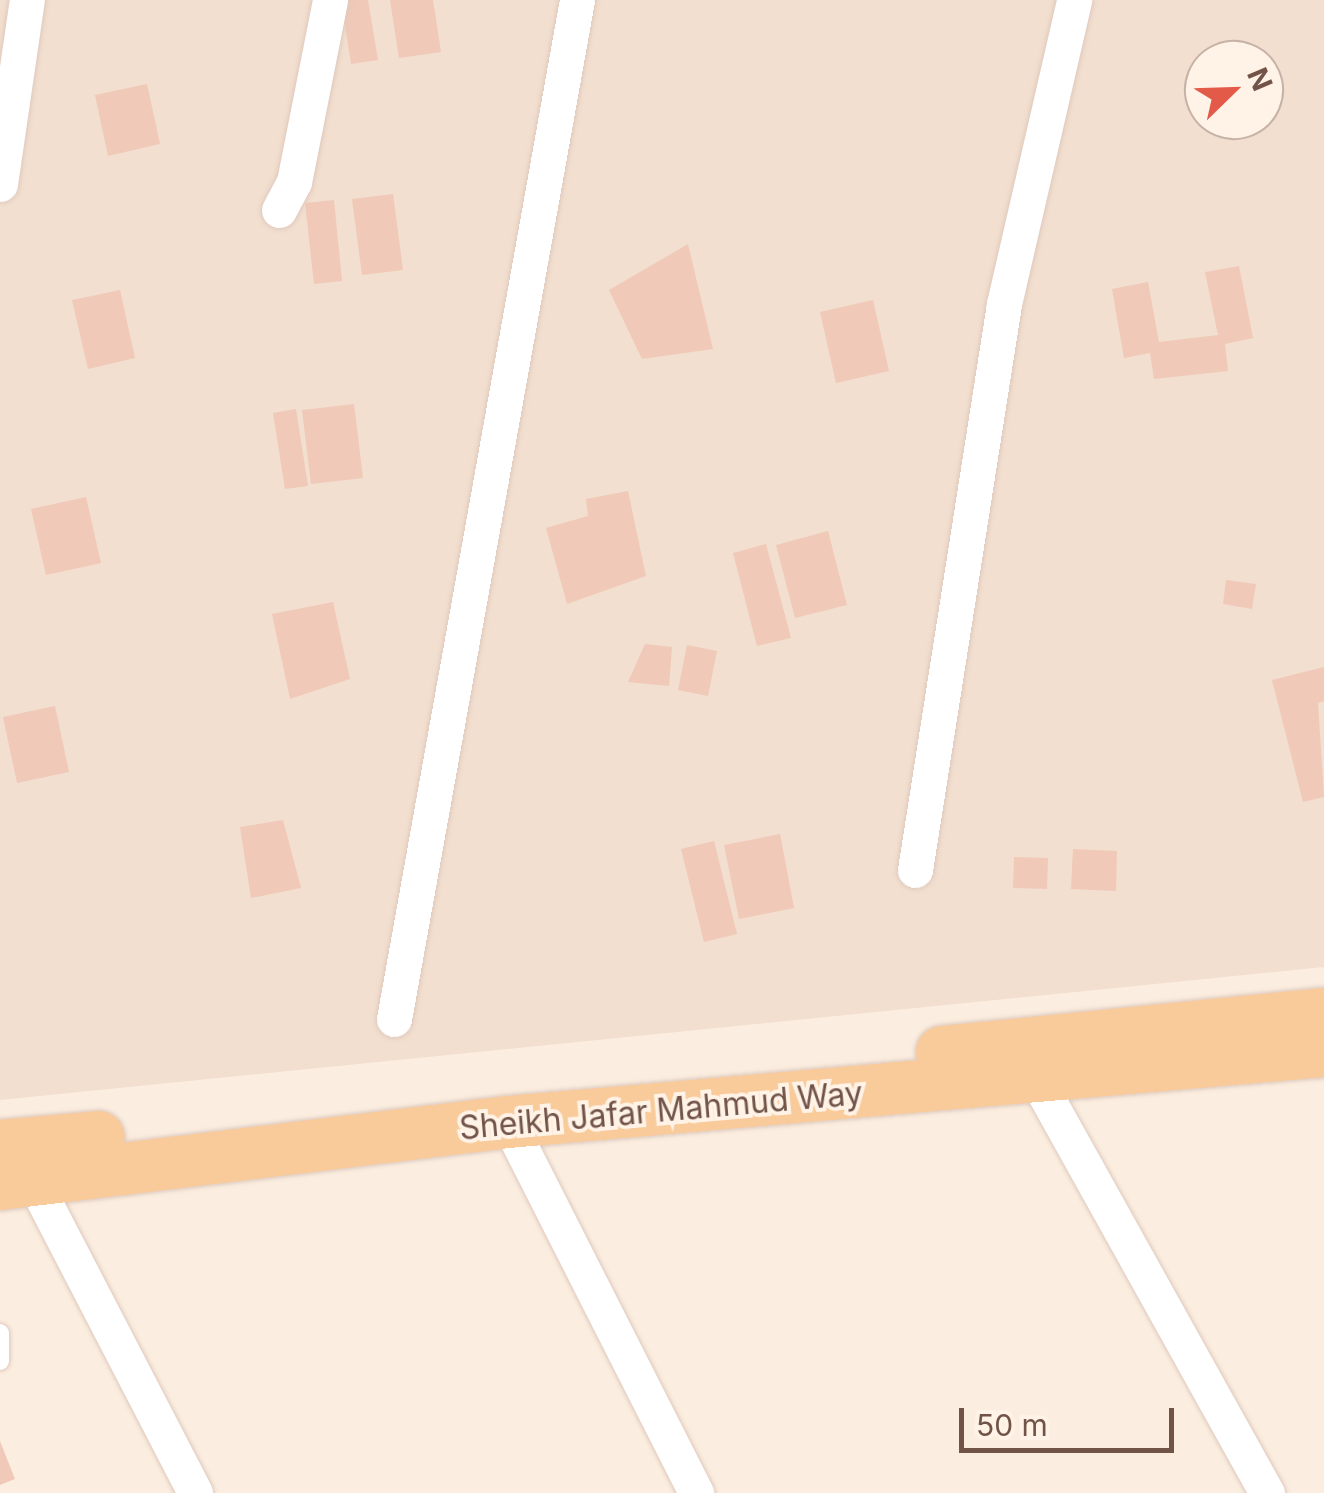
<!DOCTYPE html>
<html>
<head>
<meta charset="utf-8">
<style>
  body { margin:0 }
  #map { position:relative; width:1324px; height:1493px; overflow:hidden; background:#fbeee0; font-family:Inter,sans-serif }
  div>[style] { position:absolute }
  .residential>* { inset:0; background:#f2dfcf }
  .building>* { inset:0; background:#f0c9b9 }
  .roads { filter:drop-shadow(0 0 2px #dfc9bd) drop-shadow(0 0 2px #dfc9bd) }
  .lane>* { height:18px; margin:-9px; padding:0 9px; transform-origin:9px; border-radius:9px; background:#fff }
  .street>* { height:35px; margin:-17.5px; padding:0 17.5px; transform-origin:17.5px; border-radius:17.5px; background:#fff }
  .primary>* { height:52px; margin:-26px; padding:0 26px; transform-origin:26px; border-radius:26px; background:#f9cb9a }
  span { translate:-50% -50%; white-space:nowrap; text-align:center; line-height:1.15; -webkit-text-stroke:8px #fff2e6; paint-order:stroke }
  .street-label { font-size:32px; color:#715348 }
  .north { position:absolute; left:1184px; top:40px; width:100px; height:100px; box-sizing:border-box; background:#fff2e6; border:2px solid #c6b2a7; border-radius:50%; rotate:67deg; font-size:28px; font-weight:700; line-height:40px; text-align:center; color:#715348 }
  .north::after { content:''; display:block; margin:auto; width:35px; height:45px; background:#e35a48; clip-path:polygon(50% 0,100% 100%,50% 72%,0 100%) }
  .scale { position:absolute; left:959px; top:1408px; width:215px; height:45px; box-sizing:border-box; border:5px solid #715348; border-top:0; padding-left:12px; font-size:30px; line-height:35px; white-space:nowrap; color:#715348; -webkit-text-stroke:8px #fff2e6; paint-order:stroke }
</style>
</head>
<body>
<div id="map">
  <div class="residential">
    <div style="clip-path:polygon(evenodd,0 0,1324px 0,1324px 967px,0 1100px,0 0,1204px 60px,1264px 60px,1264px 120px,1204px 120px,1204px 60px)"></div>
  </div>
  <div class="building">
    <div style="clip-path:polygon(341px 0,368px 0,378px 60px,351px 64px)"></div>
    <div style="clip-path:polygon(390px 0,433px 0,441px 52px,399px 58px)"></div>
    <div style="clip-path:polygon(147px 84px,160px 144px,108px 156px,95px 95px)"></div>
    <div style="clip-path:polygon(393px 194px,403px 270px,362px 275px,352px 199px)"></div>
    <div style="clip-path:polygon(334px 200px,342px 281px,314px 284px,305px 203px)"></div>
    <div style="clip-path:polygon(688px 244px,713px 349px,642px 359px,609px 290px)"></div>
    <div style="clip-path:polygon(1239px 266px,1253px 338px,1225px 344px,1228px 371px,1154px 379px,1150px 353px,1124px 358px,1112px 289px,1148px 282px,1159px 342px,1218px 335px,1205px 272px)"></div>
    <div style="clip-path:polygon(120px 290px,135px 358px,88px 369px,72px 300px)"></div>
    <div style="clip-path:polygon(873px 300px,889px 371px,836px 383px,820px 312px)"></div>
    <div style="clip-path:polygon(354px 404px,363px 478px,311px 484px,302px 410px)"></div>
    <div style="clip-path:polygon(296px 409px,308px 486px,285px 489px,273px 413px)"></div>
    <div style="clip-path:polygon(628px 491px,646px 576px,567px 604px,546px 528px,588px 516px,586px 499px)"></div>
    <div style="clip-path:polygon(86px 497px,101px 563px,46px 575px,31px 509px)"></div>
    <div style="clip-path:polygon(828px 531px,847px 605px,795px 618px,776px 545px)"></div>
    <div style="clip-path:polygon(766px 544px,791px 638px,757px 646px,733px 553px)"></div>
    <div style="clip-path:polygon(1226px 580px,1256px 584px,1252px 609px,1223px 604px)"></div>
    <div style="clip-path:polygon(333px 602px,350px 679px,290px 699px,272px 614px)"></div>
    <div style="clip-path:polygon(645px 644px,672px 647px,669px 686px,628px 682px)"></div>
    <div style="clip-path:polygon(687px 645px,717px 651px,708px 696px,678px 690px)"></div>
    <div style="clip-path:polygon(1324px 667px,1324px 701px,1318px 703px,1324px 797px,1303px 802px,1272px 680px)"></div>
    <div style="clip-path:polygon(55px 706px,69px 772px,17px 783px,3px 717px)"></div>
    <div style="clip-path:polygon(283px 820px,301px 888px,251px 898px,240px 827px)"></div>
    <div style="clip-path:polygon(780px 834px,794px 908px,739px 919px,724px 845px)"></div>
    <div style="clip-path:polygon(714px 841px,737px 934px,704px 942px,681px 849px)"></div>
    <div style="clip-path:polygon(1073px 849px,1117px 851px,1116px 891px,1071px 889px)"></div>
    <div style="clip-path:polygon(1014px 857px,1048px 858px,1047px 889px,1013px 888px)"></div>
    <div style="clip-path:polygon(0 1441px,15px 1479px,0 1485px)"></div>
  </div>
  <div class="roads">
    <div class="lane">
      <div style="left:0;top:1333px;width:28px;rotate:90deg"></div>
    </div>
    <div class="street">
      <div style="left:0;top:184px;width:186px;rotate:-81.7deg"></div>
      <div style="left:279px;top:210px;width:32px;rotate:-62deg"></div>
      <div style="left:294px;top:182px;width:186px;rotate:-78.8deg"></div>
      <div style="left:915px;top:870px;width:573px;rotate:-81.06deg"></div>
      <div style="left:1004px;top:304px;width:312px;rotate:-77deg"></div>
      <div style="left:394px;top:1019px;width:1035px;rotate:-79.82deg"></div>
      <div style="left:1037px;top:1080px;width:473px;rotate:60.9deg"></div>
      <div style="left:508px;top:1122px;width:416px;rotate:63.1deg"></div>
      <div style="left:33px;top:1180px;width:352px;rotate:62.6deg"></div>
    </div>
    <div class="primary">
      <div style="left:942px;top:1052px;width:384px;rotate:-5.7deg"></div>
      <div style="left:0;top:1146px;width:99px;rotate:-5.2deg"></div>
      <div style="left:0;top:1184px;width:512px;rotate:-6.96deg"></div>
      <div style="left:508px;top:1122px;width:819px;rotate:-4.97deg"></div>
    </div>
  </div>
  <div class="street-label">
    <span style="left:661px;top:1111px;rotate:-5deg">Sheikh Jafar Mahmud Way</span>
  </div>
  <div class="north">N</div>
  <div class="scale">50 m</div>
</div>
</body>
</html>
